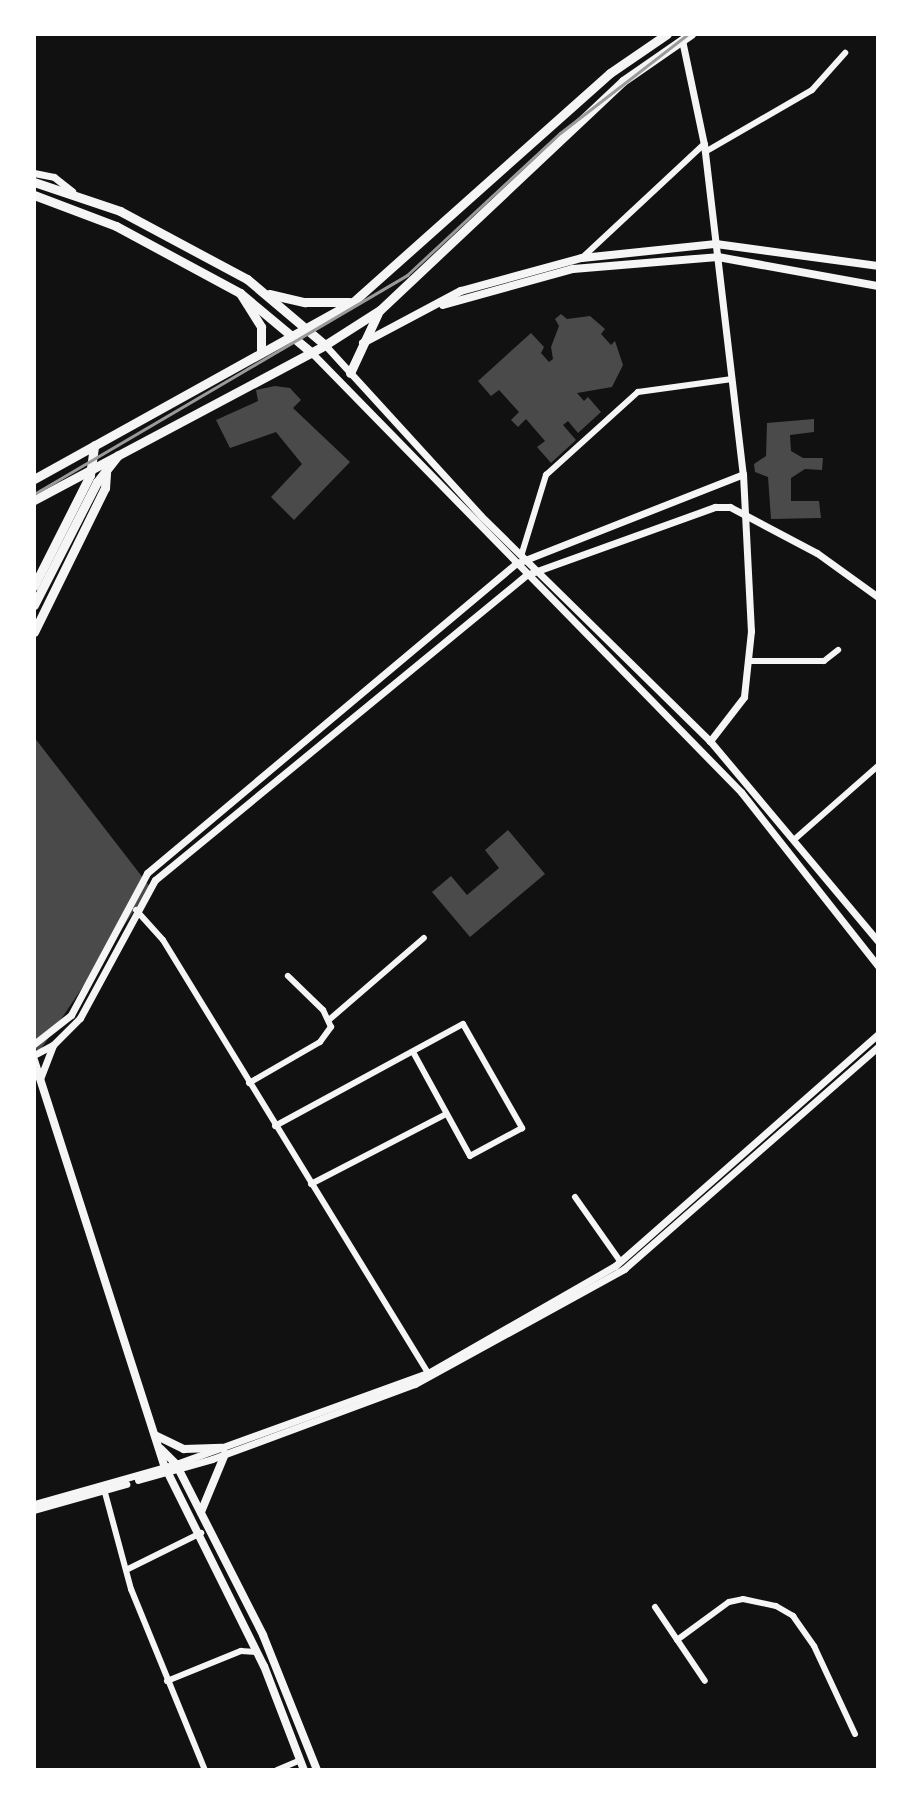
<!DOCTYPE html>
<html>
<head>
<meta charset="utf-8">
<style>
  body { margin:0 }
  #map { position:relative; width:912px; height:1804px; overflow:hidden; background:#111; font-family:Helvetica,sans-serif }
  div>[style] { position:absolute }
  .building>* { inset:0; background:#4a4a4a }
  .minor>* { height:6px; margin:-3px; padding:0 3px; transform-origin:3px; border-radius:3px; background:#f5f5f5 }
  .tertiary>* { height:7px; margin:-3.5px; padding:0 3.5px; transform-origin:3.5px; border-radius:3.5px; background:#f5f5f5 }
  .secondary>* { height:8px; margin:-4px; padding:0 4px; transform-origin:4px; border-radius:4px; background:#f5f5f5 }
  .primary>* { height:9px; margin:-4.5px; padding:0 4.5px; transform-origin:4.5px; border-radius:4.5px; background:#f5f5f5 }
  .trunk>* { height:9px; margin:-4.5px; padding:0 4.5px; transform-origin:4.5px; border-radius:4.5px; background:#f5f5f5 }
  .rail>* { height:3px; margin:-1.5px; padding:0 1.5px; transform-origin:1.5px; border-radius:1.5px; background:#9a9a9a }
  span { translate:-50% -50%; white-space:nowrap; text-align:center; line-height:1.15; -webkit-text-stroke:6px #fff; paint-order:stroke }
  .frame { position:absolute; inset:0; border:36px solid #fff; pointer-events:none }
</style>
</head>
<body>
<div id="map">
  <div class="building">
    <div style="clip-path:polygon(561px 314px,567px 319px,590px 316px,605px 329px,601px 334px,611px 345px,615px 341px,623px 365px,612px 387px,577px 393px,584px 401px,588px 397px,601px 412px,578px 433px,568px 421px,563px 425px,576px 440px,551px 463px,537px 447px,545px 441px,526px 419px,518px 427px,511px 420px,519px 412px,499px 390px,491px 396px,478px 381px,531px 333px,544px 347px,541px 353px,549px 362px,553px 359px,551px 347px,559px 326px,555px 319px)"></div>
    <div style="clip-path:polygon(275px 386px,290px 388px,301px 400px,293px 408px,350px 462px,294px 520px,271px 497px,302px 464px,276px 432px,230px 448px,216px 420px,258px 401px,256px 390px)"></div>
    <div style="clip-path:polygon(814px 419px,814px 432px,790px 435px,791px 451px,803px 458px,823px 458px,822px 470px,805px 469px,791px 478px,791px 501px,819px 501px,821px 518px,771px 519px,768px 477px,755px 472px,754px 464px,766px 456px,767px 423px)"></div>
    <div style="clip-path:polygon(34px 737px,150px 887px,39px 1052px,34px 1047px)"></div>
    <div style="clip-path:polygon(508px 830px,545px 874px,470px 937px,432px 892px,451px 876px,467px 895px,499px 868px,485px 850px)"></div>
  </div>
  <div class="minor">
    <div style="left:705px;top:152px;width:124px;rotate:-30.1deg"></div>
    <div style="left:812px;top:90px;width:50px;rotate:-48.3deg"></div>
    <div style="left:583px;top:257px;width:166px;rotate:-43deg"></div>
    <div style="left:522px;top:553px;width:82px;rotate:-72.9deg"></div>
    <div style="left:546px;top:475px;width:124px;rotate:-42.1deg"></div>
    <div style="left:638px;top:392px;width:95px;rotate:-7.9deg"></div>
    <div style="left:750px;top:661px;width:74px"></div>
    <div style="left:824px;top:661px;width:18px;rotate:-38deg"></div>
    <div style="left:796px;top:838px;width:109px;rotate:-41.3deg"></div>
    <div style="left:136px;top:910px;width:40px;rotate:48deg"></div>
    <div style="left:163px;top:940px;width:508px;rotate:58.53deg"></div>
    <div style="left:330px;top:1019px;width:124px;rotate:-40.8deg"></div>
    <div style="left:249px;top:1083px;width:82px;rotate:-30deg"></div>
    <div style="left:320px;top:1042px;width:19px;rotate:-54deg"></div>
    <div style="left:331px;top:1027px;width:19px;rotate:-115deg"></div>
    <div style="left:323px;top:1010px;width:49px;rotate:-135.8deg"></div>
    <div style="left:275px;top:1126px;width:214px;rotate:-28.5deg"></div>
    <div style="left:463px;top:1024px;width:120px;rotate:60.4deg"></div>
    <div style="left:522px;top:1128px;width:59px;rotate:151.7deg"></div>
    <div style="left:470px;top:1156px;width:119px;rotate:-118.7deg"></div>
    <div style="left:311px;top:1184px;width:152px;rotate:-27.4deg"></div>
    <div style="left:575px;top:1197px;width:78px;rotate:54.9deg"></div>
    <div style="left:104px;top:1489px;width:104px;rotate:74.9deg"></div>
    <div style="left:131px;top:1589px;width:196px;rotate:67.8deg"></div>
    <div style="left:126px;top:1570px;width:84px;rotate:-26.3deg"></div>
    <div style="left:655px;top:1607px;width:89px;rotate:56deg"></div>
    <div style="left:677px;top:1640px;width:64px;rotate:-36.2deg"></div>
    <div style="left:729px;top:1602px;width:14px;rotate:-12deg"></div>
    <div style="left:743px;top:1599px;width:34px;rotate:12deg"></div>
    <div style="left:776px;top:1606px;width:20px;rotate:30deg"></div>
    <div style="left:793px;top:1616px;width:37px;rotate:55deg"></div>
    <div style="left:814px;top:1646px;width:97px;rotate:65deg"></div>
    <div style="left:167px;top:1681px;width:80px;rotate:-22.1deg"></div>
    <div style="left:241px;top:1651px;width:16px;rotate:4deg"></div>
    <div style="left:277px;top:1770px;width:25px;rotate:-23deg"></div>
  </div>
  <div class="tertiary">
    <div style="left:682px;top:40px;width:106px;rotate:78.1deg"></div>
    <div style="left:704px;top:144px;width:332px;rotate:83.3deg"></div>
    <div style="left:743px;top:474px;width:157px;rotate:87.1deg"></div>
    <div style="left:751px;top:631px;width:66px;rotate:96.1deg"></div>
    <div style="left:744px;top:697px;width:56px;rotate:127.7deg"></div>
    <div style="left:34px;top:173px;width:20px;rotate:11deg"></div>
    <div style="left:54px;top:177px;width:23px;rotate:38deg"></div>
    <div style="left:325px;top:345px;width:231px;rotate:47.6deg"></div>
    <div style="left:481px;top:516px;width:321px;rotate:44.5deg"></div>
    <div style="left:710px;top:741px;width:261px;rotate:50deg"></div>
    <div style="left:312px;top:353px;width:614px;rotate:45.66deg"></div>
    <div style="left:741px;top:792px;width:221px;rotate:51.8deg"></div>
    <div style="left:34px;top:1044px;width:47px;rotate:-38.1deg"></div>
    <div style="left:71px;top:1015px;width:161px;rotate:-61.8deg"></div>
    <div style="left:147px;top:873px;width:481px;rotate:-40deg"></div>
    <div style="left:515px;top:564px;width:245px;rotate:-21.5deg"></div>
    <div style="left:34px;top:1055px;width:21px;rotate:-28deg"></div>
    <div style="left:53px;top:1045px;width:38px;rotate:-45deg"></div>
    <div style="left:80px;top:1018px;width:157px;rotate:-61.5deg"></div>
    <div style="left:155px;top:880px;width:480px;rotate:-39.4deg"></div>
    <div style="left:526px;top:575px;width:201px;rotate:-19.8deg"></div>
    <div style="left:715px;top:507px;width:15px"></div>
    <div style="left:730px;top:507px;width:98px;rotate:27.9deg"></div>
    <div style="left:817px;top:553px;width:75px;rotate:35.8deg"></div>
    <div style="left:40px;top:1079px;width:36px;rotate:-69deg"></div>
    <div style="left:138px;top:1480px;width:77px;rotate:-15.8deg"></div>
    <div style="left:212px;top:1459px;width:216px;rotate:-20.3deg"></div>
    <div style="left:415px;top:1384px;width:239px;rotate:-28.8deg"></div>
    <div style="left:624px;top:1269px;width:337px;rotate:-41.2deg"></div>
    <div style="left:34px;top:1504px;width:148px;rotate:-15.7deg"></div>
    <div style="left:176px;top:1464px;width:268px;rotate:-19.9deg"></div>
    <div style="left:428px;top:1373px;width:215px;rotate:-29.8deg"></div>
    <div style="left:615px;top:1266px;width:351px;rotate:-41.4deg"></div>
    <div style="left:34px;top:1510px;width:96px;rotate:-15.8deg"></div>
  </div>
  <div class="secondary">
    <div style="left:443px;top:305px;width:135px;rotate:-15.5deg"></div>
    <div style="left:573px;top:269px;width:145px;rotate:-4.7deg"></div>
    <div style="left:718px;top:257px;width:163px;rotate:10.3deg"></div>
    <div style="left:363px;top:343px;width:111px;rotate:-28deg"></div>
    <div style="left:461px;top:291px;width:125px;rotate:-15.3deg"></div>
    <div style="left:582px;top:258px;width:135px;rotate:-6deg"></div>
    <div style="left:716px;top:244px;width:163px;rotate:7.7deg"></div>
    <div style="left:34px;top:1060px;width:428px;rotate:72.2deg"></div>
    <div style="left:165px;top:1467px;width:222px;rotate:63.6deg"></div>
    <div style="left:264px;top:1666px;width:111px;rotate:69deg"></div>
    <div style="left:157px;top:1436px;width:30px;rotate:26deg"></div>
    <div style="left:184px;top:1449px;width:38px;rotate:-2deg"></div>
    <div style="left:161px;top:1449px;width:21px;rotate:45deg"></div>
    <div style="left:176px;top:1464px;width:192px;rotate:63deg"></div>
    <div style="left:263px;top:1635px;width:145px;rotate:68.2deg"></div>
    <div style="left:201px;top:1512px;width:63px;rotate:-67.5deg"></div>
  </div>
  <div class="primary">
    <div style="left:34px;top:182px;width:91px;rotate:18.6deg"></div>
    <div style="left:120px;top:211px;width:144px;rotate:28.2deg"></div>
    <div style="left:247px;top:279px;width:102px;rotate:40.2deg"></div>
    <div style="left:34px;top:195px;width:88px;rotate:20.7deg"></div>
    <div style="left:116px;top:226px;width:141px;rotate:28.4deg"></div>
    <div style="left:240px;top:293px;width:94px;rotate:39.8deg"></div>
    <div style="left:34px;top:632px;width:161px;rotate:-63.8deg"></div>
    <div style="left:105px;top:488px;width:15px;rotate:-86deg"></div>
  </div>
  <div class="trunk">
    <div style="left:240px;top:293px;width:40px;rotate:58deg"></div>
    <div style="left:261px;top:327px;width:24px;rotate:90deg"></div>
    <div style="left:269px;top:294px;width:37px;rotate:13deg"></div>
    <div style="left:305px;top:302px;width:44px"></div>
    <div style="left:350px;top:373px;width:66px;rotate:-65deg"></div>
    <div style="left:34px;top:479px;width:365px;rotate:-29deg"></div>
    <div style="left:353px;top:302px;width:344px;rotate:-41.7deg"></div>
    <div style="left:610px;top:73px;width:69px;rotate:-34.4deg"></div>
    <div style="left:34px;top:500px;width:330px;rotate:-28deg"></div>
    <div style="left:325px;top:345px;width:65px;rotate:-32.5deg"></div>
    <div style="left:380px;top:310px;width:334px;rotate:-43.3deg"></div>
    <div style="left:623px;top:81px;width:83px;rotate:-34.7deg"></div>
    <div style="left:34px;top:586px;width:124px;rotate:-63.2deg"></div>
    <div style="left:90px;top:475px;width:30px;rotate:-82deg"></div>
    <div style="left:34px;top:605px;width:138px;rotate:-62.9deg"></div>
    <div style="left:97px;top:482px;width:34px;rotate:-52deg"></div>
  </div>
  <div class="rail">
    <div style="left:34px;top:494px;width:433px;rotate:-30.4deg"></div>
    <div style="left:407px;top:275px;width:209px;rotate:-42.9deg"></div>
    <div style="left:560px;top:133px;width:162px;rotate:-37.7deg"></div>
  </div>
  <div class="frame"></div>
</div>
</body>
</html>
